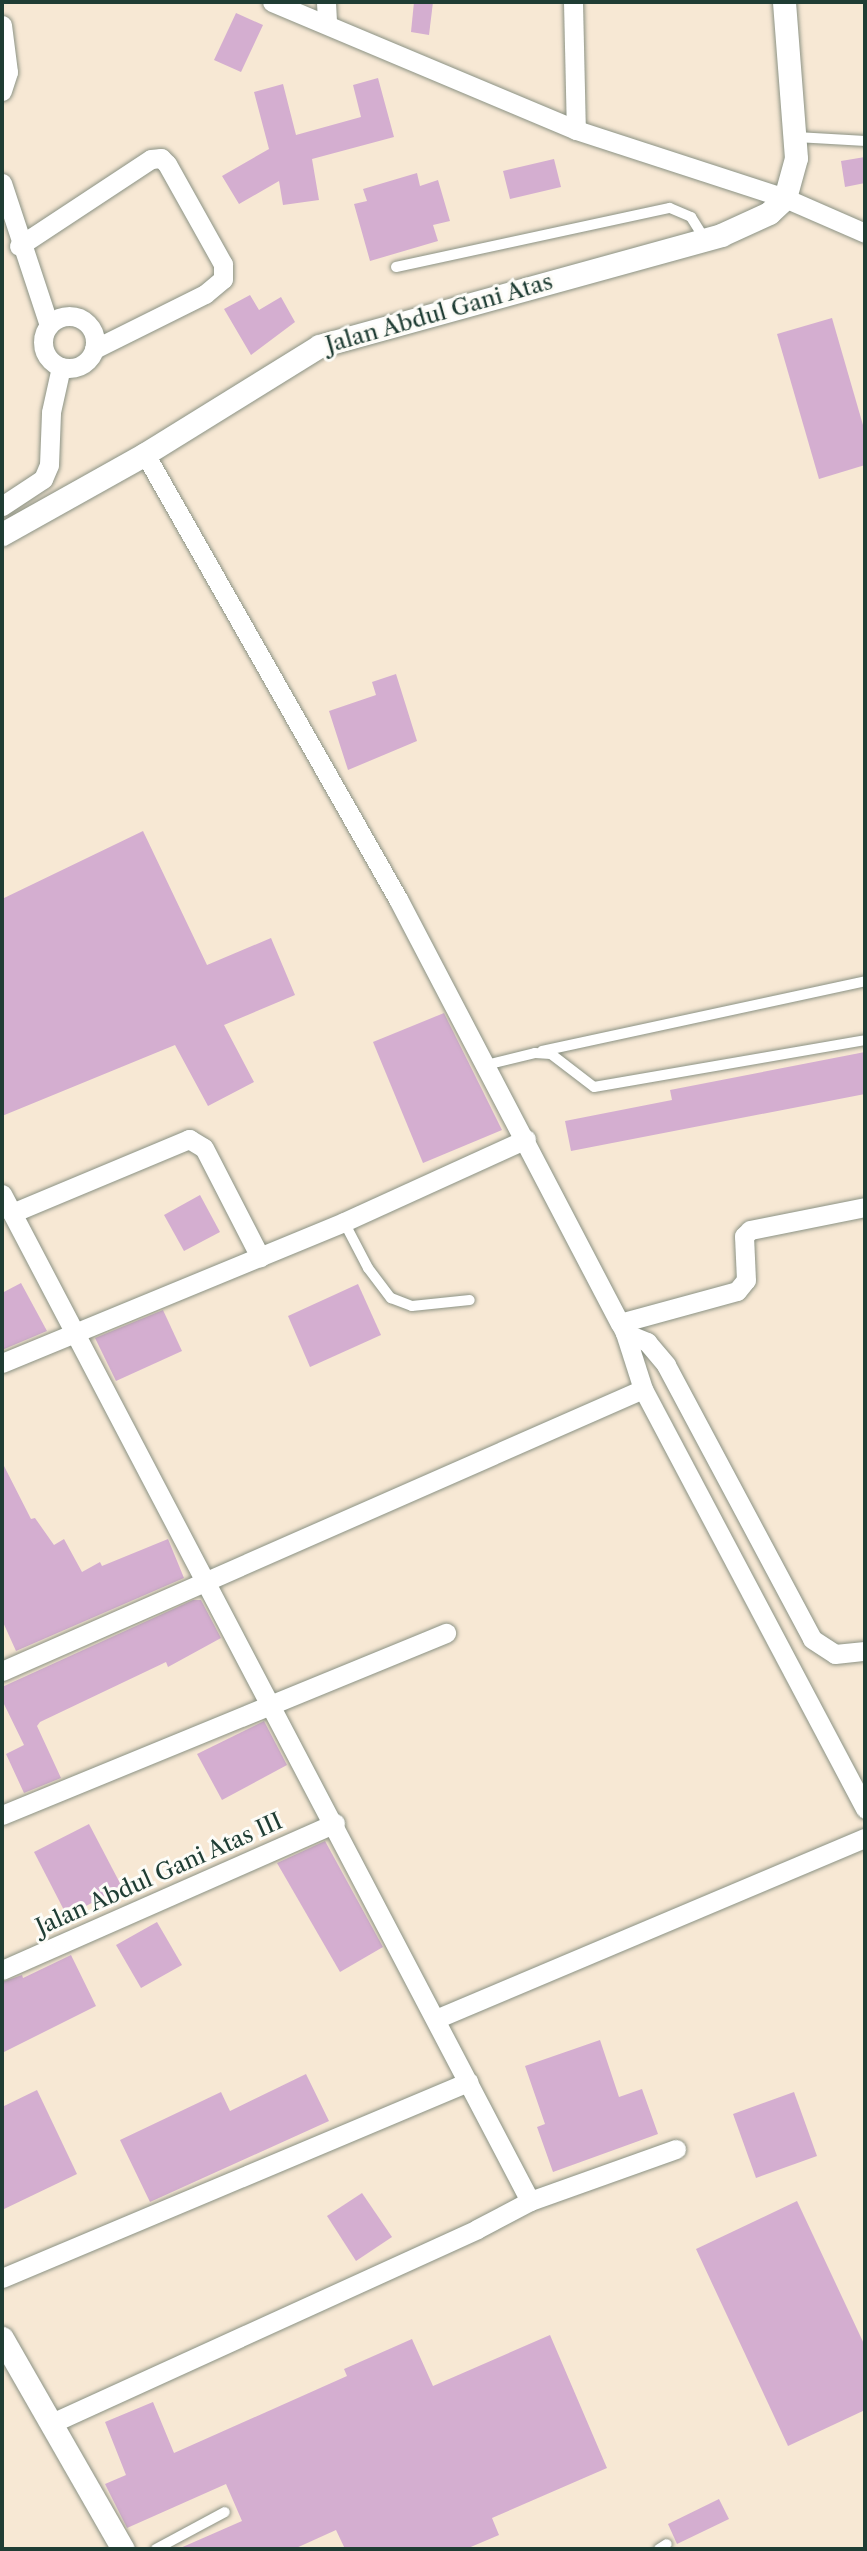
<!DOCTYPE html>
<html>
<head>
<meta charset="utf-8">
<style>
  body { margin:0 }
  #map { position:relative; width:867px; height:2551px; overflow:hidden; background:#f7e8d4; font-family:"Libre Caslon Text",serif }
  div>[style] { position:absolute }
  .building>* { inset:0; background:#d4aed0 }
  .roads { filter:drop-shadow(0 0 2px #8b9284) drop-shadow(0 0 2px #8b9284) }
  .service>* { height:10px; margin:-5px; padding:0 5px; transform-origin:5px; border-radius:5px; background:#fff }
  .minor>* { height:19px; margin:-9.5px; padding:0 9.5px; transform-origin:9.5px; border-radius:9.5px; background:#fff }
  .minor>.ring { margin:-9.5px; padding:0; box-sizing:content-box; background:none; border:19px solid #fff; border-radius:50% }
  .tertiary>* { height:23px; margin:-11.5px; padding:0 11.5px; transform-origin:11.5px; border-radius:11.5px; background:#fff }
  span { translate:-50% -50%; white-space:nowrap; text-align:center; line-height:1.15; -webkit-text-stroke:6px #fdfcf7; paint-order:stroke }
  .street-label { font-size:23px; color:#1f3d34 }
  .frame { position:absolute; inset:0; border:4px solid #1f3d34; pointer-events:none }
</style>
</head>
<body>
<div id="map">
  <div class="building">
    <div style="clip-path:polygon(414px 2px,433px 2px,429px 35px,411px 32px)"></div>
    <div style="clip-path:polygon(236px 13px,263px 25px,241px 72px,214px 60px)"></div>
    <div style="clip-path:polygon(378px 78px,394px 137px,312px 159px,319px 200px,283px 205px,279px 181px,239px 204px,222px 176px,269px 149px,254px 92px,283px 84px,296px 135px,361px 117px,353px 85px)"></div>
    <div style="clip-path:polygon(865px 157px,865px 183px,845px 187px,841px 161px)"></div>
    <div style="clip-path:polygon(554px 159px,561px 187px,510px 199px,503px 171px)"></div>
    <div style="clip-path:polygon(417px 173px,420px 186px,438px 180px,450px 221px,433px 225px,438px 241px,370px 261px,354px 204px,367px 201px,363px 189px)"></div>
    <div style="clip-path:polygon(250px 295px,259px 310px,281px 297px,295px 322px,251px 355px,224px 309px)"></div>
    <div style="clip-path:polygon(832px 318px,865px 432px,865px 465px,819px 479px,777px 334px)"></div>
    <div style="clip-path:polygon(396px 674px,417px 741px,348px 770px,329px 711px,376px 695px,372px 682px)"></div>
    <div style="clip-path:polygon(143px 831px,207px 965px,271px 938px,295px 995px,224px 1025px,254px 1082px,208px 1106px,175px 1045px,2px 1116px,2px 899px)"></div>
    <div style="clip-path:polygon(444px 1013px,502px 1130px,423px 1163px,373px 1042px)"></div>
    <div style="clip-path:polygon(865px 1052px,865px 1094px,571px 1151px,565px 1121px,672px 1100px,670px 1090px)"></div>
    <div style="clip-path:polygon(200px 1195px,220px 1232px,184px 1251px,164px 1215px)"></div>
    <div style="clip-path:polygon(21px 1283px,47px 1331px,2px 1350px,2px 1293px)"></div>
    <div style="clip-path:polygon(358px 1284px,381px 1335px,310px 1367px,288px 1316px)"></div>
    <div style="clip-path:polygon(163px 1310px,182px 1351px,116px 1381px,95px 1338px)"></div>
    <div style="clip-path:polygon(2px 1462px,31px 1519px,35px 1518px,54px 1545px,64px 1539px,82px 1572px,100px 1562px,102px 1566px,168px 1539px,184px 1578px,16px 1651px,2px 1620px)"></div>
    <div style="clip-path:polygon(193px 1600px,201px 1600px,221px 1638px,168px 1667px,166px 1662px,40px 1722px,37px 1726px,61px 1778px,24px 1793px,6px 1754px,24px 1745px,2px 1700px,2px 1687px)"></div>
    <div style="clip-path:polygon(264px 1721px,287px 1765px,222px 1800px,197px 1754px)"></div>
    <div style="clip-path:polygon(89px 1824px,122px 1887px,67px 1916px,34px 1852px)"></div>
    <div style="clip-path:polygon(325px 1841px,383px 1947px,340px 1972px,277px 1863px)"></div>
    <div style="clip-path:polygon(157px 1922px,182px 1965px,141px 1988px,116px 1945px)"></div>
    <div style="clip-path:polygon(71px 1955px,96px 2006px,2px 2053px,2px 1982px,22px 1975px,23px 1978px)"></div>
    <div style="clip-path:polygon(600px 2040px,619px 2097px,642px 2089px,658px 2134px,553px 2172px,537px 2127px,545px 2124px,525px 2066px)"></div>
    <div style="clip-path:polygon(306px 2074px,329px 2121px,150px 2202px,120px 2140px,221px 2092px,230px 2111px)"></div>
    <div style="clip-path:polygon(37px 2090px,77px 2174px,2px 2210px,2px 2107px)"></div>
    <div style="clip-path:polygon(794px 2092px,817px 2156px,756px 2178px,733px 2114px)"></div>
    <div style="clip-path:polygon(362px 2193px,392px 2237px,356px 2261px,327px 2216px)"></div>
    <div style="clip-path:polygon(797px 2201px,865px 2346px,865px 2410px,788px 2446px,696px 2249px)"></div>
    <div style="clip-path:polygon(550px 2335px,607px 2468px,492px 2518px,499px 2535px,466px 2549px,345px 2549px,336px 2530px,294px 2549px,178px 2549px,242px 2521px,226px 2484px,127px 2528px,105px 2484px,126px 2475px,105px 2422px,153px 2402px,174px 2453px,347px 2376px,344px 2369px,412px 2339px,433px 2386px)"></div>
    <div style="clip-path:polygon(719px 2499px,729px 2519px,677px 2544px,668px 2524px)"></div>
  </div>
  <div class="roads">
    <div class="service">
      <div style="left:797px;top:137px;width:68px;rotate:3.4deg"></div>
      <div style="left:396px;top:267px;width:280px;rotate:-12.2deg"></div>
      <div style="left:670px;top:208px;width:23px;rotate:23deg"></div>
      <div style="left:691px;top:217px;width:26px;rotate:58deg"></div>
      <div style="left:542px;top:1051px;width:330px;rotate:-12.2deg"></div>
      <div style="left:486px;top:1065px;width:50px;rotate:-13.8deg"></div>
      <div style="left:535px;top:1053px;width:16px;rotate:4deg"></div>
      <div style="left:551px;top:1054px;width:54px;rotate:37.5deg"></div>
      <div style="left:594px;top:1087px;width:275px;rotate:-9.8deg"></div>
      <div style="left:344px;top:1222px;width:52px;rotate:62.4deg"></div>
      <div style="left:368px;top:1268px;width:38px;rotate:53deg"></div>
      <div style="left:391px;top:1298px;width:22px;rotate:21deg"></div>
      <div style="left:412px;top:1306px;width:58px;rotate:-5.9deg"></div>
      <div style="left:156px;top:2549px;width:78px;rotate:-28.2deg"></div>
      <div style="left:659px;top:2549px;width:9px;rotate:-32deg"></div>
    </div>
    <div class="minor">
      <div style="left:272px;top:2px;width:330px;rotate:22.8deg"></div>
      <div style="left:576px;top:130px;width:220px;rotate:18deg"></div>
      <div style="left:785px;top:198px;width:87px;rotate:23.6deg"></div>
      <div style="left:326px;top:2px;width:21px;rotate:87deg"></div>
      <div style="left:573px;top:2px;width:128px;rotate:88.7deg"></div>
      <div style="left:2px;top:25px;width:47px;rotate:82.7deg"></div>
      <div style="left:8px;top:72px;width:20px;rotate:108deg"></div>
      <div style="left:2px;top:183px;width:150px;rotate:71.7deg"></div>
      <div style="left:19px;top:246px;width:158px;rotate:-33.4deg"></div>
      <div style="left:151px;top:159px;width:10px;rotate:-6deg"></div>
      <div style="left:161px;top:158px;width:8px;rotate:45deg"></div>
      <div style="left:167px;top:164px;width:115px;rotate:60.8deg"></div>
      <div style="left:223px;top:264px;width:15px;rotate:90deg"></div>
      <div style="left:223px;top:279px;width:23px;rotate:140deg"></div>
      <div style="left:205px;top:294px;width:124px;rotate:153.6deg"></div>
      <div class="ring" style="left:43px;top:316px;width:33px;height:33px"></div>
      <div style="left:145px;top:454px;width:512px;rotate:60.38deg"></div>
      <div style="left:398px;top:899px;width:479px;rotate:62.4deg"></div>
      <div style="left:620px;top:1323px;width:11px;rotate:63deg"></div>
      <div style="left:625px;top:1333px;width:24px;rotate:22deg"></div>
      <div style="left:647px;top:1342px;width:30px;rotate:50deg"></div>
      <div style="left:666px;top:1365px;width:310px;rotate:61.9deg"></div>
      <div style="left:812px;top:1639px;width:27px;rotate:33deg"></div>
      <div style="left:835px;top:1654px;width:30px;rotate:-6deg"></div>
      <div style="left:2px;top:506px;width:49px;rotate:-33.4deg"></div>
      <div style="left:43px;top:479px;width:15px;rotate:-67deg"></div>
      <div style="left:49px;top:465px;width:53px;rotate:-87.8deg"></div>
      <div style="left:51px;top:412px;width:46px;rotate:-77.5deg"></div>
      <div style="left:2px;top:1194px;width:1137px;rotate:62.33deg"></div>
      <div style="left:12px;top:1213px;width:192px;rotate:-22.7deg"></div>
      <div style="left:189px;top:1139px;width:17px;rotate:31deg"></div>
      <div style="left:204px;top:1148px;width:123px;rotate:62.8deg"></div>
      <div style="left:620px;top:1323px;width:121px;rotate:-15.3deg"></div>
      <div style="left:737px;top:1291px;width:14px;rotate:-51deg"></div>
      <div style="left:746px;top:1280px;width:44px;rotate:-92.6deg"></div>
      <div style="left:744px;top:1236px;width:8px;rotate:-45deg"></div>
      <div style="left:750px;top:1230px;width:117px;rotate:-11.3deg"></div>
      <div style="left:625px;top:1333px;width:59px;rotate:72.2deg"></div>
      <div style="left:643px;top:1389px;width:475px;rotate:62.1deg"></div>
      <div style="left:2px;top:1363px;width:370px;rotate:-22.4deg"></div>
      <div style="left:344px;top:1222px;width:200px;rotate:-24.5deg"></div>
      <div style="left:2px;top:1671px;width:700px;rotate:-23.75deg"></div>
      <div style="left:2px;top:1815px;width:480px;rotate:-22.3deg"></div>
      <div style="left:2px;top:1970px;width:364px;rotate:-23.8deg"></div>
      <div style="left:438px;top:2018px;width:463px;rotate:-22.9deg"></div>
      <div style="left:2px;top:2278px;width:506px;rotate:-22.81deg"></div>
      <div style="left:52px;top:2423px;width:467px;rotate:-24.5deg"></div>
      <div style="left:477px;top:2229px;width:60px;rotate:-27.8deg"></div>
      <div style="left:530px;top:2201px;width:155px;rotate:-19.6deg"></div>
    </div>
    <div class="tertiary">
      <div style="left:2px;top:534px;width:164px;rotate:-29.2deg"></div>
      <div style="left:145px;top:454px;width:205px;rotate:-31.8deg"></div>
      <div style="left:319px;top:346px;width:417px;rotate:-15.4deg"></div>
      <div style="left:721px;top:235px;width:53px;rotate:-24.6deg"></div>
      <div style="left:769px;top:213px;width:22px;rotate:-43deg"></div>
      <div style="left:785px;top:198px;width:41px;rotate:-74.6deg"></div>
      <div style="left:796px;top:158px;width:156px;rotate:-94.4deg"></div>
      <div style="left:2px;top:2338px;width:243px;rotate:60.2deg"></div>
    </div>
  </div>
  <div class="street-label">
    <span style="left:439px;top:313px;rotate:-16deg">Jalan Abdul Gani Atas</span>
    <span style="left:159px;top:1874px;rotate:-24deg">Jalan Abdul Gani Atas III</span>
  </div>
  <div class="frame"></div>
</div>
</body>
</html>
